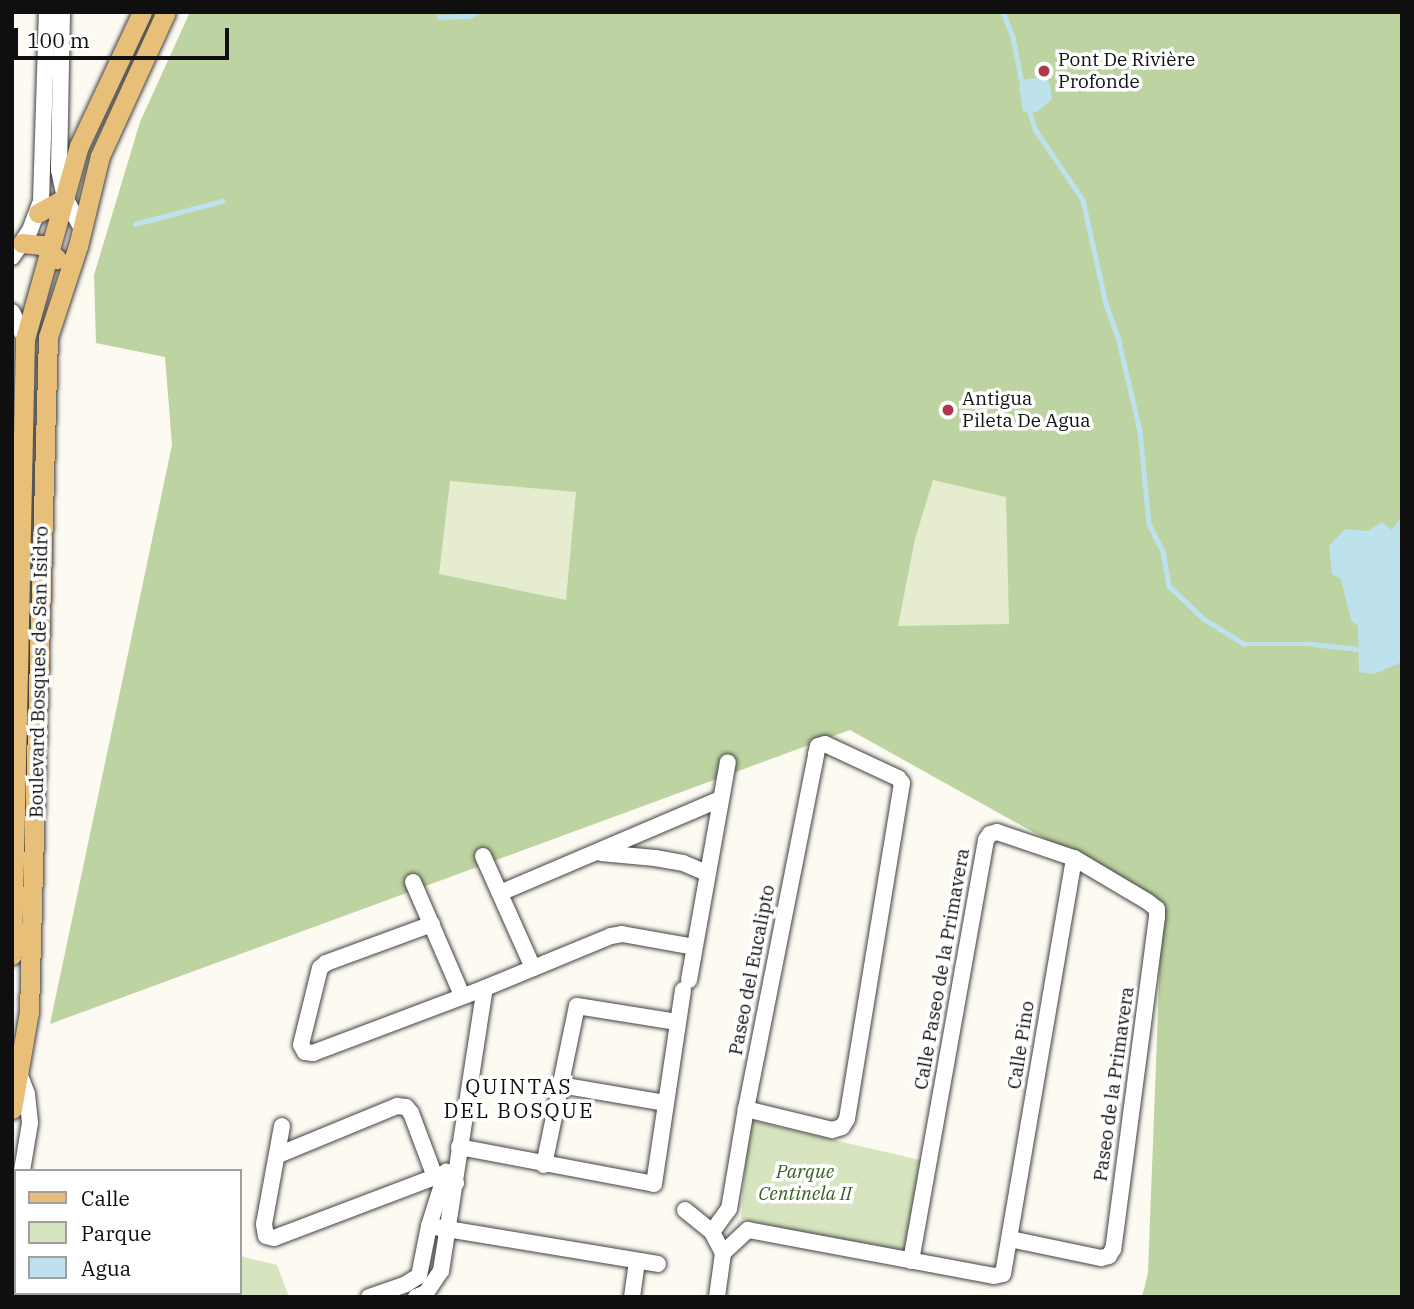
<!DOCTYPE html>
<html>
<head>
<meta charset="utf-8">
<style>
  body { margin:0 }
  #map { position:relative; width:1414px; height:1309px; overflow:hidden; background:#fdfaf2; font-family:"IBM Plex Serif",serif }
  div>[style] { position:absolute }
  .green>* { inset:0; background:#d6e4bf }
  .forest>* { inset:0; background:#bdd3a1 }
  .pitch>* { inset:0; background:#e6ecd0 }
  .water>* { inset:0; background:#bde2ee }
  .stream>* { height:4.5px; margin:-2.25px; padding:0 2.25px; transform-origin:2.25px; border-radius:2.25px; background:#bde2ee }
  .roads { filter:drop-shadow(0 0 2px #424242) drop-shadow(0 0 2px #424242) }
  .minor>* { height:16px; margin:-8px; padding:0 8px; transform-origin:8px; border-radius:8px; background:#fff }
  .major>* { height:19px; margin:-9.5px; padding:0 9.5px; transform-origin:9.5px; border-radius:9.5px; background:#e7bf78 }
  .dots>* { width:19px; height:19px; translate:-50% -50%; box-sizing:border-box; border:4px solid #fff; border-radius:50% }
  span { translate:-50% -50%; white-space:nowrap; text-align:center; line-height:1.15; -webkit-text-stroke:7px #fff; paint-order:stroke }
  .poi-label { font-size:19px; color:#0f0f0f }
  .left { translate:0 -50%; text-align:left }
  .street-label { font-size:19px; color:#0f0f0f }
  .park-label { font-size:19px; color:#395e27; font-style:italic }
  .neighbourhood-label { font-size:21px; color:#0f0f0f; letter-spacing:2px }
  .frame { position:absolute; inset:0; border:14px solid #0f0f0f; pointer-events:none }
  .legend { position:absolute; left:14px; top:1169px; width:228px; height:126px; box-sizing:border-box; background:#fff; border:2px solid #9f9f9f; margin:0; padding:9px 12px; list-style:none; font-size:21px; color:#0f0f0f }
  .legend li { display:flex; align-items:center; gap:14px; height:35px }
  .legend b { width:35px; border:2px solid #9f9f9f }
  .scale { position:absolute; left:14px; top:28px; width:215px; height:32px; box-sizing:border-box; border:4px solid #0f0f0f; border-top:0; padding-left:9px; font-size:21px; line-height:24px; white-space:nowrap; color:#0f0f0f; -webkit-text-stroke:5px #fff; paint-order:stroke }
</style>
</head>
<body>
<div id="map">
  <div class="green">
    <div style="clip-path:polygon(749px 1120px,924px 1161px,907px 1254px,741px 1219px)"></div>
    <div style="clip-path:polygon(240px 1256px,277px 1265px,289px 1297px,208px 1297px,209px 1293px,240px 1293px)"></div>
  </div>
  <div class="forest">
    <div style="clip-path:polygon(190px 12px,1402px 12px,1402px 1297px,1142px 1297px,1148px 1273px,1162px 904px,850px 730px,50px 1024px,172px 445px,165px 357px,96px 343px,94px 275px,140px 122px)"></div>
  </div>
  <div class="pitch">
    <div style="clip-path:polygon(933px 480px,1006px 497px,1009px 624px,898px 626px,915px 539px)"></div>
    <div style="clip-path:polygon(450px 481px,576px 492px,566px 600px,439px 574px)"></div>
  </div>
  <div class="water">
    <div style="clip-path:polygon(1035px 78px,1046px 79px,1050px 84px,1052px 99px,1037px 112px,1023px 112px,1019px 87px,1023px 80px)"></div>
    <div style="clip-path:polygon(1402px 516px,1402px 662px,1374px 674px,1359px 672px,1358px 626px,1351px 620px,1341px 579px,1332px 574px,1329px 546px,1345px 529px,1368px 531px,1382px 522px,1392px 530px)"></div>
  </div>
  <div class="stream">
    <div style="left:1003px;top:12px;width:27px;rotate:68deg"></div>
    <div style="left:1013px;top:37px;width:52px;rotate:78.9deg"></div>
    <div style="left:439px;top:17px;width:30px;rotate:-2deg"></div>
    <div style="left:469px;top:16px;width:8px;rotate:-30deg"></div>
    <div style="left:1029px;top:109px;width:21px;rotate:73deg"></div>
    <div style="left:1035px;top:129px;width:86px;rotate:55.9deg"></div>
    <div style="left:1083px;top:200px;width:107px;rotate:77.5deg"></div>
    <div style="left:1106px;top:304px;width:35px;rotate:70deg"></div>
    <div style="left:1118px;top:337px;width:97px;rotate:76.8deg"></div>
    <div style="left:1140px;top:431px;width:93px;rotate:84.5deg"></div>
    <div style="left:1149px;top:524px;width:30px;rotate:63deg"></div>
    <div style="left:1163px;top:551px;width:36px;rotate:80deg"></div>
    <div style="left:1169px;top:586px;width:48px;rotate:43.3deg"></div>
    <div style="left:1204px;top:619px;width:47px;rotate:32deg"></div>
    <div style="left:1244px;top:644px;width:68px"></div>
    <div style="left:1312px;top:644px;width:46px;rotate:6.2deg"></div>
    <div style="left:135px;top:224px;width:90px;rotate:-14.8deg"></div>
  </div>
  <div class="roads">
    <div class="minor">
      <div style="left:62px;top:12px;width:158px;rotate:91.1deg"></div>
      <div style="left:59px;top:170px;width:29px;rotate:78deg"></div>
      <div style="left:65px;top:198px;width:35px;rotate:61deg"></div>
      <div style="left:12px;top:257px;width:32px;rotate:-56deg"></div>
      <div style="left:30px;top:230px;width:31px;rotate:-69deg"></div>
      <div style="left:41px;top:201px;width:189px;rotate:-88.2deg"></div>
      <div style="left:12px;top:312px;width:30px;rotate:64deg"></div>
      <div style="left:601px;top:853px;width:54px;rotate:5.3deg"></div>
      <div style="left:655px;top:858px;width:28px;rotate:10deg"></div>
      <div style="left:683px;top:863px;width:26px;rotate:23deg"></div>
      <div style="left:483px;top:856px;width:123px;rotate:65.9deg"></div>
      <div style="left:413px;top:882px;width:123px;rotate:66.6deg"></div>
      <div style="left:500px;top:893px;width:239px;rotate:-23.1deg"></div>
      <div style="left:432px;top:924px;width:113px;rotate:159.8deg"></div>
      <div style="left:326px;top:963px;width:8px;rotate:140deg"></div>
      <div style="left:320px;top:968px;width:79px;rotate:103.9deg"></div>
      <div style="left:301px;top:1045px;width:8px;rotate:60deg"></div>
      <div style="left:305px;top:1052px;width:8px;rotate:7deg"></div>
      <div style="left:313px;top:1053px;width:184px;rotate:-20.7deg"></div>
      <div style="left:485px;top:988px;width:136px;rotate:-22.4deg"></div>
      <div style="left:611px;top:936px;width:11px;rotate:-10deg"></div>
      <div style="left:622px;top:934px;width:73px;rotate:10.2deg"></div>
      <div style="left:689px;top:980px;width:221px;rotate:-79.9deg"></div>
      <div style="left:19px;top:1073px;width:22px;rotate:69deg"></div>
      <div style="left:27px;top:1094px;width:29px;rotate:84deg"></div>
      <div style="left:30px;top:1123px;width:49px;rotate:99.5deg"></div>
      <div style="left:560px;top:1085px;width:107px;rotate:9.7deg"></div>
      <div style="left:282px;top:1126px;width:100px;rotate:100.4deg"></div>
      <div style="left:264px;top:1224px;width:12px;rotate:81deg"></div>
      <div style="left:266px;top:1236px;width:8px;rotate:14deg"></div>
      <div style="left:274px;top:1238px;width:172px;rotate:-20.8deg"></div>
      <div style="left:435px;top:1177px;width:22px;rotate:16deg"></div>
      <div style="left:459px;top:1147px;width:198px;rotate:10.7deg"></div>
      <div style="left:654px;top:1184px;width:196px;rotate:-81.5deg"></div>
      <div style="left:278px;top:1155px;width:129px;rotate:-22.4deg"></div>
      <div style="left:397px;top:1106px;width:9px;rotate:6deg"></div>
      <div style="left:406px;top:1107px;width:8px;rotate:50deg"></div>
      <div style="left:411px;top:1113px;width:68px;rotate:69.4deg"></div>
      <div style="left:544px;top:1165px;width:162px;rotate:-78.3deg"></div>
      <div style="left:577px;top:1006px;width:101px;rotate:9.1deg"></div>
      <div style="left:729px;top:1209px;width:101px;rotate:-80.4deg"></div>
      <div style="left:746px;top:1109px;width:362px;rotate:-78.8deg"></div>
      <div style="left:816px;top:754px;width:8px;rotate:-76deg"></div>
      <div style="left:818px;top:746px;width:7px;rotate:-16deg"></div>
      <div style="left:825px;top:744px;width:81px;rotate:25deg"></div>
      <div style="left:898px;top:778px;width:6px;rotate:51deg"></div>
      <div style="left:902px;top:783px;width:340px;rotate:99.3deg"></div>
      <div style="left:847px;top:1119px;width:9px;rotate:122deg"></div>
      <div style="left:842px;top:1127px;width:10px;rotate:163deg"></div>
      <div style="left:832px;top:1130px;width:89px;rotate:-166.3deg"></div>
      <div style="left:685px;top:1210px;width:35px;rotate:39deg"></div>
      <div style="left:12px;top:1218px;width:17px;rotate:-77deg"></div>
      <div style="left:429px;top:1226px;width:232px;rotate:9.4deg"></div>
      <div style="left:748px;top:1230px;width:250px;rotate:10.6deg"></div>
      <div style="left:994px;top:1276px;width:9px;rotate:-13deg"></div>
      <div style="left:1003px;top:1274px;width:422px;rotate:-80.3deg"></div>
      <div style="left:723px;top:1253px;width:24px;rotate:-118deg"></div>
      <div style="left:712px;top:1232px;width:29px;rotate:-54deg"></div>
      <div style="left:723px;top:1253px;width:34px;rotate:-43deg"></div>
      <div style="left:911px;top:1261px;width:428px;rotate:-79.9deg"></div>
      <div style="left:986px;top:840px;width:7px;rotate:-56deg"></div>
      <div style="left:990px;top:834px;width:7px;rotate:-16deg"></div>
      <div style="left:997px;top:832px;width:81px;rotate:18.7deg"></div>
      <div style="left:1074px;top:858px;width:86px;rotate:30.7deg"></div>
      <div style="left:1148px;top:902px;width:11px;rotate:38deg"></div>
      <div style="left:1157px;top:909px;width:8px;rotate:90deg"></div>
      <div style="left:1157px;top:917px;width:335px;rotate:97.5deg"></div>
      <div style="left:1113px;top:1249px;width:8px;rotate:120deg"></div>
      <div style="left:1109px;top:1256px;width:8px;rotate:166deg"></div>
      <div style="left:1101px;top:1258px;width:93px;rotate:-168.2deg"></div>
      <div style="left:369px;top:1297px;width:39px;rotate:-19deg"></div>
      <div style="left:406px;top:1284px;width:15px;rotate:-32deg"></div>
      <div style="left:419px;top:1276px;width:51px;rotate:-78.7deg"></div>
      <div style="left:429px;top:1226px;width:57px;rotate:-72.5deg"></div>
      <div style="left:416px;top:1297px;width:11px;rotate:-22deg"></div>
      <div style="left:426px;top:1293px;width:27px;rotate:-56deg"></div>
      <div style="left:441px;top:1271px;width:286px;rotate:-81.2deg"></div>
      <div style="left:632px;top:1297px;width:36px;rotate:-82deg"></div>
      <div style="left:717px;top:1297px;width:44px;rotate:-82.2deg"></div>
    </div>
    <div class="major">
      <div style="left:38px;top:213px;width:31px;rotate:-29deg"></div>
      <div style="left:22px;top:243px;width:20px;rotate:6deg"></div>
      <div style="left:42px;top:245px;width:21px;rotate:43deg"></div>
      <div style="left:12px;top:955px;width:616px;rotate:-88.79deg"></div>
      <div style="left:25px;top:339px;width:200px;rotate:-74.4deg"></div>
      <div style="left:79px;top:146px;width:148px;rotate:-64.8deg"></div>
      <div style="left:12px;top:1109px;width:98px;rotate:-80.1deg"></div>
      <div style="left:29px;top:1012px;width:675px;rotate:-88.39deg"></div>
      <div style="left:48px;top:337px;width:96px;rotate:-71.8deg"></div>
      <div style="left:78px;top:246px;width:93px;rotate:-76.3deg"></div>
      <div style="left:100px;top:156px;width:158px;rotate:-65.4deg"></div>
    </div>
  </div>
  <div class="dots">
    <div style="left:1044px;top:71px;background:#ad384b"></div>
    <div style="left:948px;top:410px;background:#ad384b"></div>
  </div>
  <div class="poi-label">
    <span class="left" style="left:1058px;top:71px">Pont De Rivière<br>Profonde</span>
    <span class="left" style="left:962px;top:410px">Antigua<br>Pileta De Agua</span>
  </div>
  <div class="street-label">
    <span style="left:39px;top:672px;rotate:-89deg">Boulevard Bosques de San Isidro</span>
    <span style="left:942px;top:969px;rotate:-80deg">Calle Paseo de la Primavera</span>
    <span style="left:752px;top:970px;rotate:-79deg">Paseo del Eucalipto</span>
    <span style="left:1021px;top:1045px;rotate:-81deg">Calle Pino</span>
    <span style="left:1114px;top:1084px;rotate:-82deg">Paseo de la Primavera</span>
  </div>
  <div class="park-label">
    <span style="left:805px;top:1183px">Parque<br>Centinela II</span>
  </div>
  <div class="neighbourhood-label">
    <span style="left:519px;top:1098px">QUINTAS<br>DEL BOSQUE</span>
  </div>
  <div class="frame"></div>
  <ul class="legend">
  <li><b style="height:9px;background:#e7bf78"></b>Calle</li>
  <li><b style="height:19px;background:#d6e4bf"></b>Parque</li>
  <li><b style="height:19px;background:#bde2ee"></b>Agua</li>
  </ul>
  <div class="scale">100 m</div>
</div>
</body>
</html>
